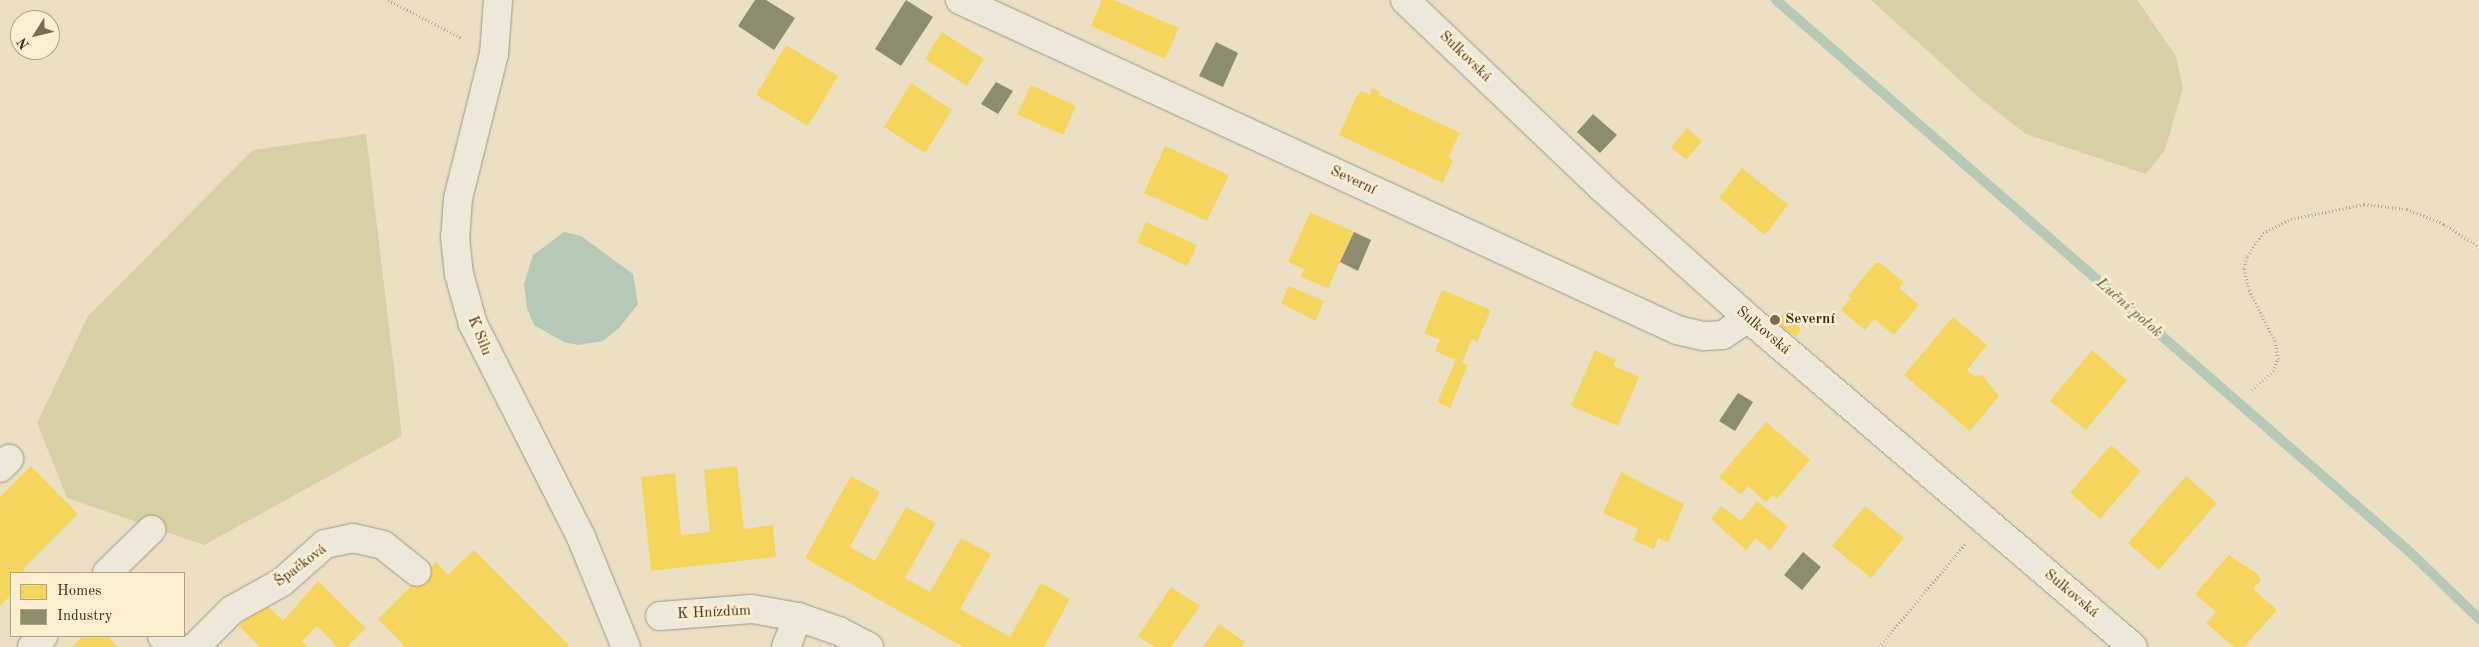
<!DOCTYPE html>
<html>
<head>
<meta charset="utf-8">
<style>
  body { margin:0 }
  #map { position:relative; width:2479px; height:647px; overflow:hidden; background:#ebe0c4; font-family:"Old Standard TT",serif }
  div>[style] { position:absolute }
  .green>* { inset:0; background:#d6d0a4 }
  .water>* { inset:0; background:#b5c9b6 }
  .homes>* { inset:0; background:#f6d55c }
  .industry>* { inset:0; background:#8c8c6e }
  .stream>* { height:10px; margin:-5px; padding:0 5px; transform-origin:5px; border-radius:5px; background:#b5c9b6 }
  .path>* { height:3px; margin-top:-1.5px; transform-origin:0; background:repeating-linear-gradient(90deg,#afa89c 0 1px,transparent 0 3.5px) }
  .roads { filter:drop-shadow(0 0 1px #9f9685) drop-shadow(0 0 1px #9f9685) }
  .street>* { height:28px; margin:-14px; padding:0 14px; transform-origin:14px; border-radius:14px; background:#ede8da }
  .dots>* { width:14px; height:14px; translate:-50% -50%; box-sizing:border-box; border:2px solid #fcefcf; border-radius:50% }
  span { translate:-50% -50%; white-space:nowrap; text-align:center; line-height:1.15; -webkit-text-stroke:5px #fcefcf; paint-order:stroke }
  .street-label { font-size:15px; color:#422b1b }
  .poi-label { font-size:15px; color:#422b1b; font-weight:700 }
  .left { translate:0 -50%; text-align:left }
  .water-label { font-size:16px; color:#595040; font-style:italic }
  .legend { position:absolute; left:10px; top:572px; width:175px; height:65px; box-sizing:border-box; background:#fcefcf; border:1px solid #b2a187; margin:0; padding:6px 9px; list-style:none; font-size:15px; color:#422b1b }
  .legend li { display:flex; align-items:center; gap:10px; height:25px }
  .legend b { width:25px; border:1px solid #b2a187 }
  .north { position:absolute; left:10px; top:10px; width:50px; height:50px; box-sizing:border-box; background:#fcefcf; border:1px solid #b2a187; border-radius:50%; rotate:234deg; font-size:14px; font-weight:700; line-height:20px; text-align:center; color:#422b1b }
  .north::after { content:''; display:block; margin:auto; width:18px; height:22px; background:#7d6a56; clip-path:polygon(50% 0,100% 100%,50% 72%,0 100%) }
</style>
</head>
<body>
<div id="map">
  <div class="green">
    <div style="clip-path:polygon(1871px 0,2137px 0,2176px 56px,2183px 88px,2165px 150px,2146px 174px,2026px 134px,1982px 100px)"></div>
    <div style="clip-path:polygon(366px 134px,402px 436px,204px 545px,67px 498px,37px 423px,88px 316px,253px 150px)"></div>
  </div>
  <div class="water">
    <div style="clip-path:polygon(564px 232px,581px 236px,633px 274px,638px 304px,619px 328px,603px 341px,578px 345px,564px 342px,534px 325px,527px 308px,524px 284px,533px 255px)"></div>
  </div>
  <div class="homes">
    <div style="clip-path:polygon(1102px 0,1114px 0,1179px 28px,1165px 59px,1091px 26px)"></div>
    <div style="clip-path:polygon(942px 32px,984px 59px,967px 86px,925px 59px)"></div>
    <div style="clip-path:polygon(786px 45px,838px 76px,808px 126px,756px 95px)"></div>
    <div style="clip-path:polygon(911px 83px,952px 110px,925px 153px,884px 127px)"></div>
    <div style="clip-path:polygon(1031px 85px,1076px 106px,1063px 135px,1017px 114px)"></div>
    <div style="clip-path:polygon(1372px 88px,1380px 92px,1379px 95px,1460px 133px,1448px 157px,1453px 160px,1443px 183px,1339px 135px,1356px 97px,1361px 91px,1370px 95px)"></div>
    <div style="clip-path:polygon(1687px 128px,1702px 141px,1686px 160px,1671px 147px)"></div>
    <div style="clip-path:polygon(1165px 146px,1229px 175px,1207px 221px,1144px 193px)"></div>
    <div style="clip-path:polygon(1742px 168px,1788px 205px,1765px 235px,1719px 198px)"></div>
    <div style="clip-path:polygon(1310px 212px,1354px 232px,1328px 288px,1301px 277px,1304px 269px,1288px 262px)"></div>
    <div style="clip-path:polygon(1146px 222px,1197px 245px,1187px 266px,1137px 242px)"></div>
    <div style="clip-path:polygon(1875px 263px,1880px 263px,1904px 282px,1899px 288px,1919px 305px,1894px 335px,1874px 319px,1865px 330px,1841px 310px,1851px 298px,1848px 296px)"></div>
    <div style="clip-path:polygon(1289px 286px,1324px 301px,1316px 321px,1281px 303px)"></div>
    <div style="clip-path:polygon(1442px 290px,1491px 310px,1477px 342px,1472px 339px,1462px 363px,1468px 365px,1450px 408px,1437px 402px,1456px 360px,1435px 351px,1440px 340px,1424px 333px)"></div>
    <div style="clip-path:polygon(1783px 314px,1801px 329px,1796px 337px,1776px 322px)"></div>
    <div style="clip-path:polygon(1953px 317px,1987px 345px,1967px 370px,1975px 376px,1982px 375px,1999px 396px,1970px 431px,1904px 375px)"></div>
    <div style="clip-path:polygon(1595px 350px,1616px 360px,1614px 366px,1639px 377px,1618px 426px,1571px 406px)"></div>
    <div style="clip-path:polygon(2092px 350px,2127px 380px,2086px 430px,2050px 401px)"></div>
    <div style="clip-path:polygon(1766px 422px,1810px 460px,1777px 499px,1773px 495px,1766px 502px,1748px 486px,1741px 495px,1719px 477px)"></div>
    <div style="clip-path:polygon(2111px 445px,2141px 471px,2100px 519px,2070px 493px)"></div>
    <div style="clip-path:polygon(31px 466px,78px 514px,23px 569px,27px 573px,11px 573px,11px 595px,0 606px,0 497px)"></div>
    <div style="clip-path:polygon(737px 466px,744px 529px,773px 525px,776px 557px,651px 571px,641px 477px,675px 473px,681px 535px,710px 532px,704px 470px)"></div>
    <div style="clip-path:polygon(1621px 472px,1684px 504px,1668px 542px,1658px 538px,1654px 549px,1633px 540px,1638px 529px,1603px 513px)"></div>
    <div style="clip-path:polygon(851px 476px,880px 492px,850px 547px,875px 561px,906px 507px,936px 523px,905px 578px,930px 592px,961px 538px,991px 554px,960px 609px,1010px 637px,1041px 583px,1070px 599px,1044px 647px,963px 647px,805px 558px)"></div>
    <div style="clip-path:polygon(2186px 476px,2217px 503px,2159px 570px,2128px 543px)"></div>
    <div style="clip-path:polygon(1757px 501px,1788px 526px,1770px 550px,1755px 538px,1746px 550px,1711px 519px,1721px 506px,1741px 521px)"></div>
    <div style="clip-path:polygon(1865px 506px,1904px 538px,1871px 578px,1832px 546px)"></div>
    <div style="clip-path:polygon(474px 550px,569px 645px,567px 647px,405px 647px,378px 619px,436px 562px,448px 575px)"></div>
    <div style="clip-path:polygon(2229px 555px,2259px 575px,2260px 581px,2253px 589px,2277px 610px,2244px 647px,2234px 647px,2206px 623px,2216px 612px,2195px 594px)"></div>
    <div style="clip-path:polygon(318px 581px,366px 628px,347px 647px,337px 647px,317px 626px,302px 641px,308px 647px,260px 647px,239px 626px,264px 602px,283px 621px)"></div>
    <div style="clip-path:polygon(1171px 587px,1200px 606px,1171px 647px,1155px 647px,1138px 636px)"></div>
    <div style="clip-path:polygon(1219px 624px,1245px 642px,1242px 647px,1203px 647px)"></div>
    <div style="clip-path:polygon(83px 636px,107px 636px,118px 647px,72px 647px)"></div>
  </div>
  <div class="industry">
    <div style="clip-path:polygon(755px 0,766px 0,795px 18px,774px 50px,738px 26px)"></div>
    <div style="clip-path:polygon(906px 0,933px 17px,901px 66px,875px 49px)"></div>
    <div style="clip-path:polygon(1216px 42px,1238px 53px,1223px 87px,1199px 76px)"></div>
    <div style="clip-path:polygon(996px 82px,1013px 91px,998px 114px,981px 104px)"></div>
    <div style="clip-path:polygon(1593px 114px,1617px 135px,1600px 153px,1577px 132px)"></div>
    <div style="clip-path:polygon(1354px 232px,1371px 240px,1358px 271px,1340px 262px)"></div>
    <div style="clip-path:polygon(1738px 393px,1753px 402px,1735px 431px,1719px 421px)"></div>
    <div style="clip-path:polygon(1803px 552px,1821px 567px,1802px 590px,1784px 575px)"></div>
  </div>
  <div class="stream">
    <div style="left:1776px;top:0;width:842px;rotate:41.05deg"></div>
    <div style="left:2411px;top:553px;width:95px;rotate:44.1deg"></div>
  </div>
  <div class="path">
    <div style="left:388px;top:0;width:83px;rotate:27.2deg"></div>
    <div style="left:2252px;top:390px;width:28px;rotate:-42deg"></div>
    <div style="left:2273px;top:371px;width:13px;rotate:-67deg"></div>
    <div style="left:2278px;top:359px;width:18px;rotate:-99deg"></div>
    <div style="left:2275px;top:341px;width:57px;rotate:-117deg"></div>
    <div style="left:2249px;top:290px;width:23px;rotate:-103deg"></div>
    <div style="left:2244px;top:268px;width:12px;rotate:-76deg"></div>
    <div style="left:2247px;top:256px;width:28px;rotate:-55deg"></div>
    <div style="left:2263px;top:233px;width:31px;rotate:-27deg"></div>
    <div style="left:2291px;top:219px;width:75px;rotate:-11.6deg"></div>
    <div style="left:2364px;top:204px;width:43px;rotate:6.6deg"></div>
    <div style="left:2407px;top:209px;width:40px;rotate:22deg"></div>
    <div style="left:2444px;top:224px;width:42px;rotate:33.3deg"></div>
    <div style="left:1879px;top:647px;width:134px;rotate:-50.1deg"></div>
  </div>
  <div class="roads">
    <div class="street">
      <div style="left:498px;top:0;width:54px;rotate:94.2deg"></div>
      <div style="left:494px;top:54px;width:148px;rotate:104deg"></div>
      <div style="left:458px;top:198px;width:39px;rotate:94deg"></div>
      <div style="left:455px;top:237px;width:37px;rotate:84deg"></div>
      <div style="left:459px;top:274px;width:52px;rotate:74.4deg"></div>
      <div style="left:473px;top:324px;width:239px;rotate:63.1deg"></div>
      <div style="left:581px;top:537px;width:119px;rotate:67.8deg"></div>
      <div style="left:960px;top:0;width:789px;rotate:24.71deg"></div>
      <div style="left:1677px;top:330px;width:28px;rotate:13deg"></div>
      <div style="left:1704px;top:336px;width:19px;rotate:-3deg"></div>
      <div style="left:1723px;top:335px;width:30px;rotate:-34deg"></div>
      <div style="left:1405px;top:0;width:269px;rotate:43.6deg"></div>
      <div style="left:1600px;top:186px;width:198px;rotate:41.7deg"></div>
      <div style="left:1748px;top:318px;width:506px;rotate:40.52deg"></div>
      <div style="left:0;top:468px;width:13px;rotate:-45deg"></div>
      <div style="left:107px;top:573px;width:62px;rotate:-44.3deg"></div>
      <div style="left:660px;top:616px;width:92px;rotate:-4.4deg"></div>
      <div style="left:752px;top:609px;width:47px;rotate:9.9deg"></div>
      <div style="left:798px;top:617px;width:32px;rotate:112deg"></div>
      <div style="left:798px;top:617px;width:43px;rotate:18.9deg"></div>
      <div style="left:839px;top:631px;width:34px;rotate:28deg"></div>
      <div style="left:162px;top:636px;width:19px;rotate:36deg"></div>
      <div style="left:32px;top:647px;width:16px;rotate:-45deg"></div>
      <div style="left:195px;top:647px;width:52px;rotate:-45deg"></div>
      <div style="left:232px;top:610px;width:57px;rotate:-29.2deg"></div>
      <div style="left:282px;top:582px;width:57px;rotate:-41.5deg"></div>
      <div style="left:325px;top:544px;width:29px;rotate:-12deg"></div>
      <div style="left:353px;top:538px;width:31px;rotate:13deg"></div>
      <div style="left:383px;top:545px;width:43px;rotate:38.5deg"></div>
    </div>
  </div>
  <div class="dots">
    <div style="left:1775px;top:320px;background:#7d6a56"></div>
  </div>
  <div class="street-label">
    <span style="left:1465px;top:57px;rotate:44deg">Sulkovská</span>
    <span style="left:1353px;top:181px;rotate:25deg">Severní</span>
    <span style="left:1763px;top:331px;rotate:40deg">Sulkovská</span>
    <span style="left:479px;top:336px;rotate:68deg">K Silu</span>
    <span style="left:301px;top:566px;rotate:-37deg">Špačková</span>
    <span style="left:2071px;top:594px;rotate:40deg">Sulkovská</span>
    <span style="left:714px;top:613px;rotate:-3deg">K Hnízdům</span>
  </div>
  <div class="poi-label">
    <span class="left" style="left:1785px;top:320px">Severní</span>
  </div>
  <div class="water-label">
    <span style="left:2129px;top:308px;rotate:41deg">Luční potok</span>
  </div>
  <ul class="legend">
  <li><b style="height:14px;background:#f6d55c"></b>Homes</li>
  <li><b style="height:14px;background:#8c8c6e"></b>Industry</li>
  </ul>
  <div class="north">N</div>
</div>
</body>
</html>
